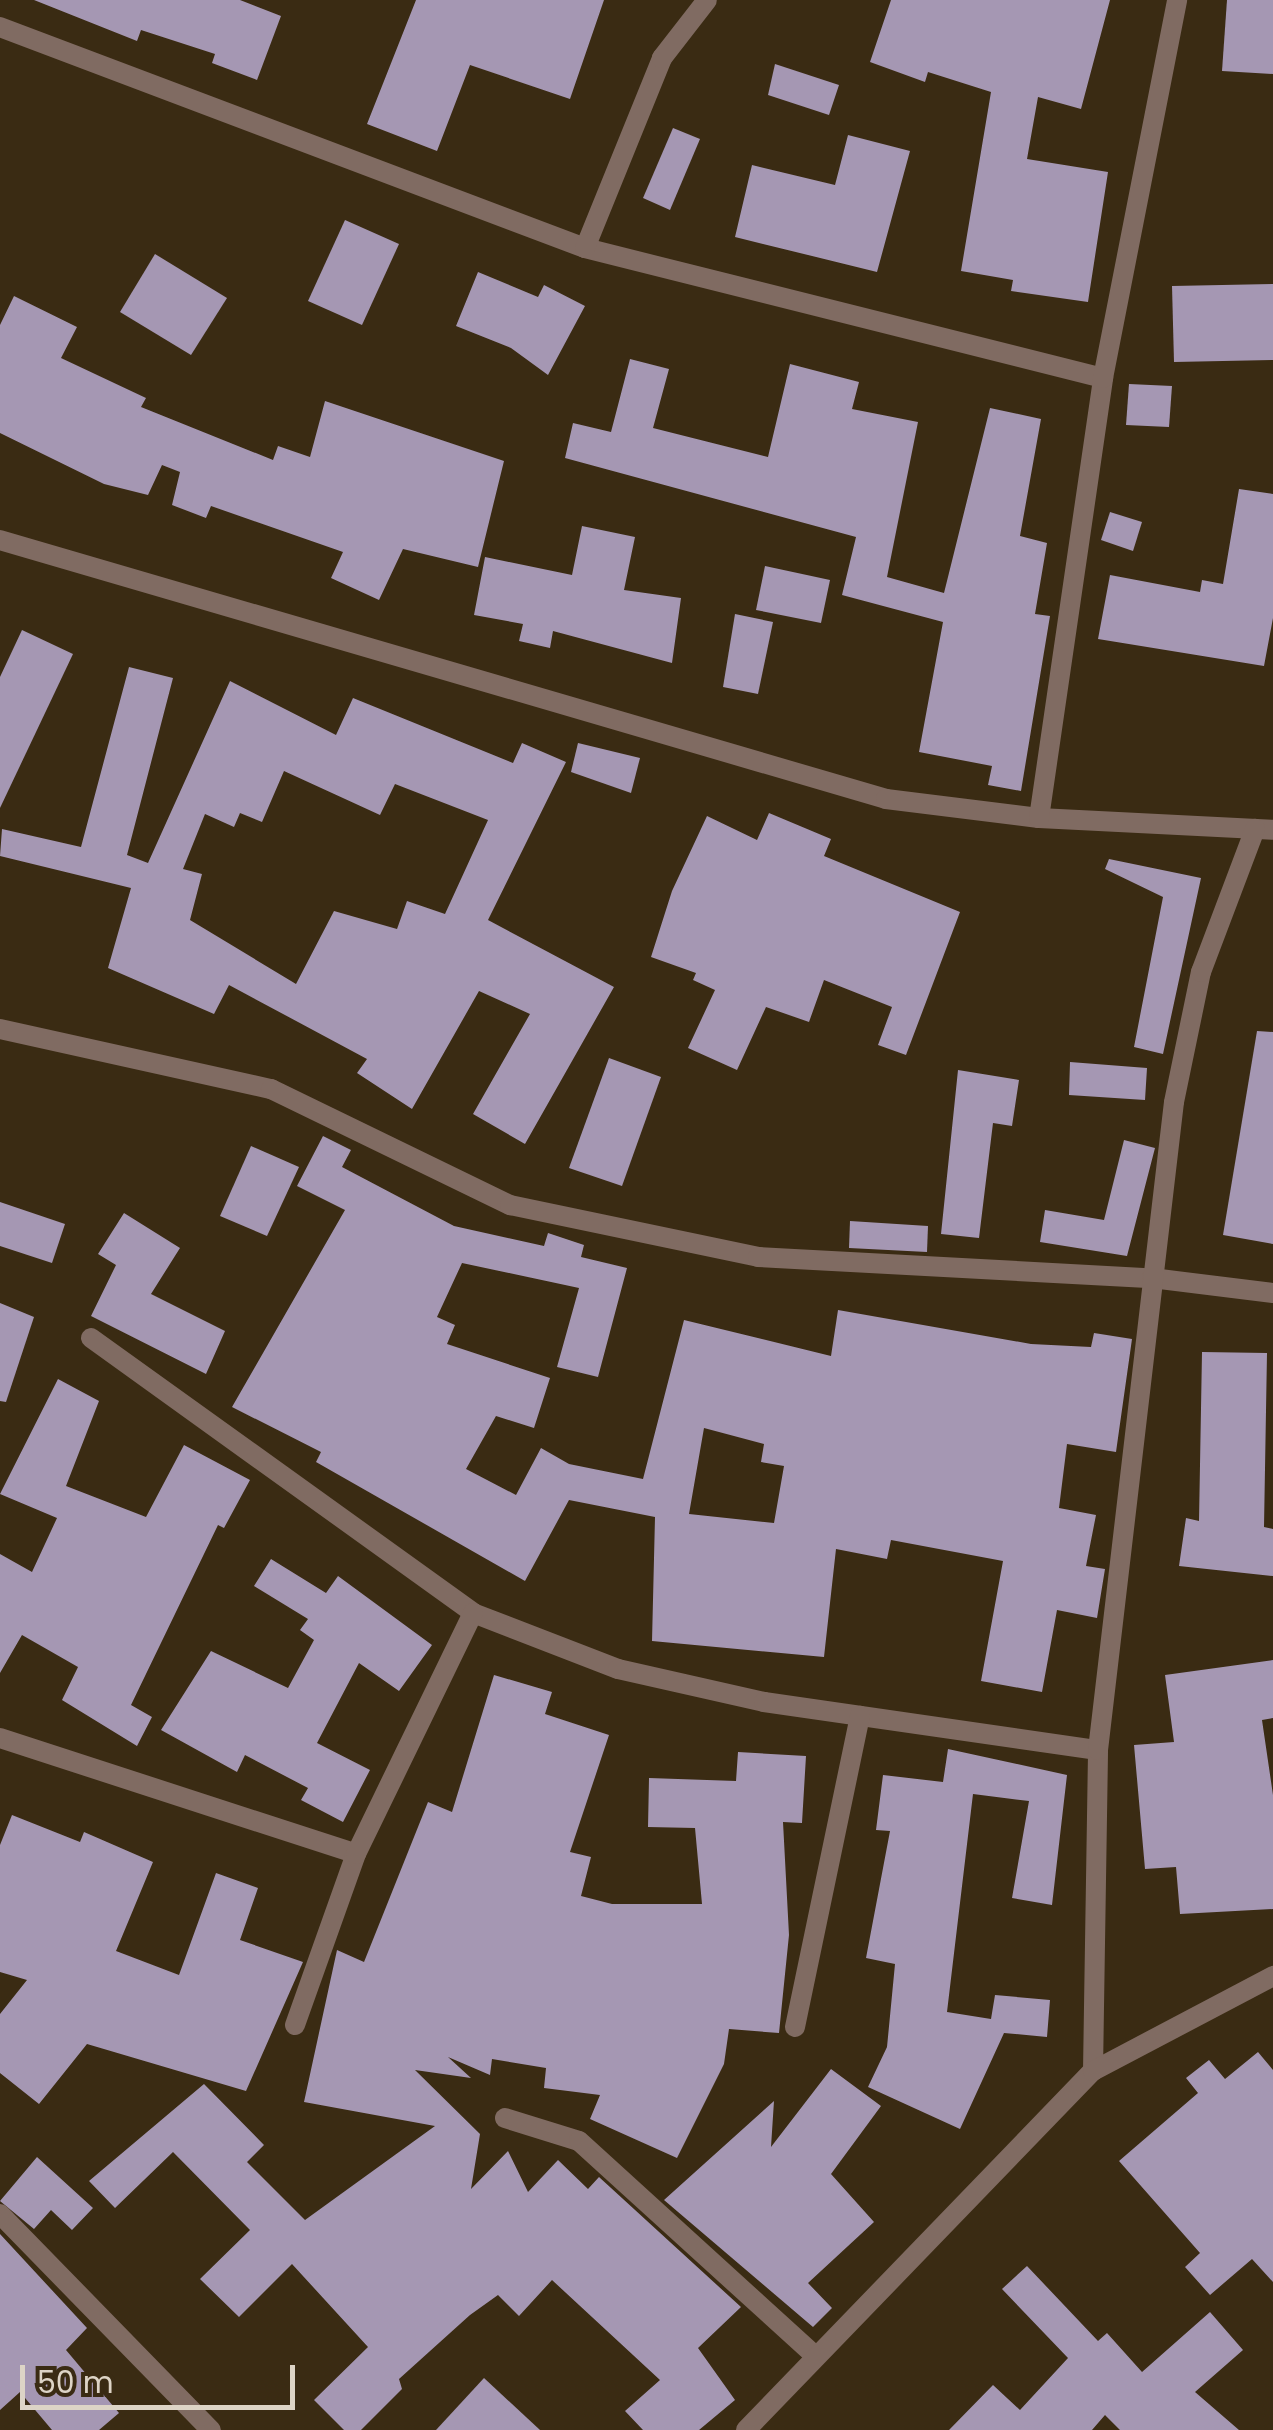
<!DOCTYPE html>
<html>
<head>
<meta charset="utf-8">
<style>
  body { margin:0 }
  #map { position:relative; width:1273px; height:2430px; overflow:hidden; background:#3a2b13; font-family:Poppins,sans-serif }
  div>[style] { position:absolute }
  .building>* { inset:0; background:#a597b3 }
  .street>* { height:20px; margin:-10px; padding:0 10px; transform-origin:10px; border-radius:10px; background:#806b62 }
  span { translate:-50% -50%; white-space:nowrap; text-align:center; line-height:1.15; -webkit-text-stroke:10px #3a2b13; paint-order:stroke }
  .scale { position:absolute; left:20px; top:2365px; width:275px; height:45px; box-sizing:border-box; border:5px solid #ddd4c6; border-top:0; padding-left:12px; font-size:30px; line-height:35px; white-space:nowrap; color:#ddd4c6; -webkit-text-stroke:8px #3a2b13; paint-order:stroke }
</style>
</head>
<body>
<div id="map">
  <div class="building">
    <div style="clip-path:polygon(34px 0,240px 0,281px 16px,257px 80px,212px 63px,215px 54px,141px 30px,137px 41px)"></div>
    <div style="clip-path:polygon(416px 0,604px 0,570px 99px,470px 65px,437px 151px,367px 124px)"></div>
    <div style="clip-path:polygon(891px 0,1110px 0,1081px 109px,1038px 97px,1027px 159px,1108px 172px,1088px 302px,1011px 291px,1013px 280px,961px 271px,991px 92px,928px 72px,925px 82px,870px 62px)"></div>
    <div style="clip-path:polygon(1227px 0,1273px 0,1273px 74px,1222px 71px)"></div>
    <div style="clip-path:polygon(775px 64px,839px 85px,829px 115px,768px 95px)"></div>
    <div style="clip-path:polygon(673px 128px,700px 139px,670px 210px,643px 198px)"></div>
    <div style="clip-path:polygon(848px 135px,910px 151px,877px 272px,735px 237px,752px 165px,835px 185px)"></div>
    <div style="clip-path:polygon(345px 220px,399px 244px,362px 325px,308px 301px)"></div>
    <div style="clip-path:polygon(155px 254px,227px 298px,191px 355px,120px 312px)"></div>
    <div style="clip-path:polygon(478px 272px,538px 297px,544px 285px,585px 306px,548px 375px,511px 348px,456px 326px)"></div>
    <div style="clip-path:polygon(1273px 284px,1273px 360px,1174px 362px,1172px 286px)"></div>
    <div style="clip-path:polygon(14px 296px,77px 327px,61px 358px,146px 398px,141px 407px,273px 460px,278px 446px,310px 457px,325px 401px,504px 461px,478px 567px,403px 549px,379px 600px,331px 578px,343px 552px,211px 506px,206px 518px,172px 505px,180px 472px,162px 465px,148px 495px,104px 484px,0 433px,0 325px)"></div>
    <div style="clip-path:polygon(630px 359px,669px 369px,653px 428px,768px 457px,790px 364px,859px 382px,852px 409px,918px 422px,887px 577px,944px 593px,990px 408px,1041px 419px,1020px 536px,1047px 543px,1035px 614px,1050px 616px,1021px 791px,988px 785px,992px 766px,919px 752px,943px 622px,842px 595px,856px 537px,565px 458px,573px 423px,611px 432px)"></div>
    <div style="clip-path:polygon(1129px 384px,1172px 386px,1169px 427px,1126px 425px)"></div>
    <div style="clip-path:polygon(1239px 489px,1273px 494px,1273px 618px,1264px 666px,1098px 639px,1110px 575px,1200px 592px,1202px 580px,1223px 584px)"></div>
    <div style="clip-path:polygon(1110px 512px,1142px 522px,1133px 551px,1101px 540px)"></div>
    <div style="clip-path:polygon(582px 526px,635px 537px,624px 590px,681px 598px,672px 663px,553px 631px,550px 648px,519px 641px,523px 624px,474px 615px,485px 557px,572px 575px)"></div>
    <div style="clip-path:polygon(765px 566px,830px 580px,821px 623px,756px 610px)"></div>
    <div style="clip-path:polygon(735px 614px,773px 622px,758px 694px,723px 687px)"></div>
    <div style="clip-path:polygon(22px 630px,73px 654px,0 808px,0 677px)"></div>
    <div style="clip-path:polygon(evenodd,129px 667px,173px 678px,127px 855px,148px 863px,230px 681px,336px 735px,353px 698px,513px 763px,522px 743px,566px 762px,488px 920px,614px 987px,525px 1144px,473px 1114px,530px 1014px,479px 991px,412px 1109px,357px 1073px,367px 1059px,229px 985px,214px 1014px,108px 968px,131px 888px,0 856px,2px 829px,81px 847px,129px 667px,284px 771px,380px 815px,395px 784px,488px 820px,445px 914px,407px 901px,397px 929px,334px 911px,296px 984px,190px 920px,202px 874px,183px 869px,205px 814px,234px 827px,240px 813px,262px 822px,284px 771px)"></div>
    <div style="clip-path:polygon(578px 743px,640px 758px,631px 793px,571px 772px)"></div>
    <div style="clip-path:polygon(769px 813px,831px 839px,824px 856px,960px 912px,906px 1055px,878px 1045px,892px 1007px,824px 980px,809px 1022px,766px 1007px,737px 1070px,688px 1048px,715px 990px,693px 980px,696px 973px,651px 957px,672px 891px,707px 816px,757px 840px)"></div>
    <div style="clip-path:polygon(1109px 859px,1201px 878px,1163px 1054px,1134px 1047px,1163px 897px,1105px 869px)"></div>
    <div style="clip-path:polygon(1257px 1031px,1273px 1032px,1273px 1244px,1223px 1235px)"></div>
    <div style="clip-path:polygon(609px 1058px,661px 1077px,622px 1186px,569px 1168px)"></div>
    <div style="clip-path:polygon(1070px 1062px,1147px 1068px,1145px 1100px,1069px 1095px)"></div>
    <div style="clip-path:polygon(958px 1070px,1019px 1080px,1012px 1126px,993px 1123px,979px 1238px,941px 1234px)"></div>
    <div style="clip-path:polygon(evenodd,323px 1136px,351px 1150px,342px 1167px,454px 1226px,544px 1246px,548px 1233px,584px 1245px,581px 1257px,627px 1268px,598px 1377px,557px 1367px,579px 1288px,462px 1263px,437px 1317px,455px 1325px,447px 1344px,550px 1378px,534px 1428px,496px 1416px,466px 1469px,516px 1495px,541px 1448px,569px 1464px,643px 1479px,684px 1320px,831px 1356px,838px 1310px,1031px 1344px,1091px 1347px,1094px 1333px,1132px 1339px,1116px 1452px,1067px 1444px,1059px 1508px,1096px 1515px,1086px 1566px,1105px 1569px,1097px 1618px,1057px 1610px,1042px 1692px,981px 1681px,1003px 1561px,891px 1540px,887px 1559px,836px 1549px,824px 1657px,652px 1641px,655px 1517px,569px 1500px,525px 1581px,316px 1462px,321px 1452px,232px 1407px,345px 1210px,297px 1186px,323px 1136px,704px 1428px,764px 1444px,761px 1462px,784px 1466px,774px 1523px,689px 1514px,704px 1428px)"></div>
    <div style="clip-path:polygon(1124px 1140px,1155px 1148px,1127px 1256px,1040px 1242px,1045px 1210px,1104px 1220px)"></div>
    <div style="clip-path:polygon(251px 1146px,299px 1167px,267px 1236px,220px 1216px)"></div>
    <div style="clip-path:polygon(0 1202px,65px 1224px,52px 1263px,0 1246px)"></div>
    <div style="clip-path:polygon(124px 1213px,180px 1248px,151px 1294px,225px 1331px,206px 1374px,91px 1316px,116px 1265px,98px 1254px)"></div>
    <div style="clip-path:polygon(850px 1221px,928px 1226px,927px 1252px,849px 1248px)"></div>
    <div style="clip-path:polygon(0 1303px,34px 1317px,6px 1402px,0 1401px)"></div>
    <div style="clip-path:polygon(1202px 1352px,1267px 1353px,1264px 1527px,1273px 1529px,1273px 1576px,1179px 1566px,1186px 1518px,1199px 1521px)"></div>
    <div style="clip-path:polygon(58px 1379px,99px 1401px,66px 1486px,146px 1517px,184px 1445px,250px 1480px,224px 1528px,218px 1525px,131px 1705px,152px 1717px,137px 1746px,62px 1700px,78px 1667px,22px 1635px,0 1673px,0 1554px,32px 1572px,57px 1518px,0 1494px)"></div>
    <div style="clip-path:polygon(271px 1559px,326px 1593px,338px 1576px,432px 1645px,399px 1691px,359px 1663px,317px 1743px,370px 1770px,343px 1822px,301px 1800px,308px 1788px,245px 1755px,237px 1772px,161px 1730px,211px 1651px,288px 1688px,314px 1640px,300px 1630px,308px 1619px,254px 1586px)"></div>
    <div style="clip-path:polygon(1273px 1660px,1273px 1718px,1262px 1720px,1273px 1795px,1273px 1909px,1180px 1914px,1176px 1867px,1145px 1869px,1134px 1745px,1174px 1742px,1165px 1675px)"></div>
    <div style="clip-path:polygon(494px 1675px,552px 1692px,545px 1714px,609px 1735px,570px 1852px,591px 1857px,581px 1896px,612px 1904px,702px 1904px,695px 1828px,648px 1827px,649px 1778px,736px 1781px,738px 1752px,806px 1756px,802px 1823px,783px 1822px,789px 1935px,779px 2033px,729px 2029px,724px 2064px,677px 2158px,590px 2119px,600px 2095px,544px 2088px,546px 2068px,492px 2059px,490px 2075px,448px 2057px,471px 2078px,415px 2070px,480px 2134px,471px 2189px,508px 2151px,528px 2192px,558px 2160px,588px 2189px,599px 2177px,741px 2307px,698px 2348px,735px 2400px,699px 2430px,643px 2430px,625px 2411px,660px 2380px,552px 2280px,519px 2316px,498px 2295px,470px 2315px,399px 2379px,402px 2389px,361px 2430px,344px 2430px,314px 2400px,368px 2347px,292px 2264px,239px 2317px,200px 2279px,250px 2230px,173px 2152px,115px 2208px,89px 2181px,204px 2084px,264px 2145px,247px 2162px,305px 2220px,435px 2126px,304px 2102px,337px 1950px,364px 1962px,428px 1802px,452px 1812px)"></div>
    <div style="clip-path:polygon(948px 1749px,1067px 1775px,1052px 1905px,1012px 1898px,1029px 1801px,973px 1794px,947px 2012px,991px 2019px,995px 1995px,1050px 2000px,1047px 2037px,1004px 2033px,960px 2129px,868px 2087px,887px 2047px,895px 1964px,866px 1958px,890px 1831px,876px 1830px,883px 1775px,943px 1782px)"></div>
    <div style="clip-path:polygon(12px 1815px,80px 1842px,84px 1832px,153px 1862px,116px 1951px,179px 1975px,216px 1873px,258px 1888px,240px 1940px,303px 1962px,246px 2091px,87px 2044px,39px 2104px,0 2073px,0 2014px,27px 1980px,0 1972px,0 1845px)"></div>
    <div style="clip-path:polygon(1258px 2052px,1273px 2070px,1273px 2282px,1252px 2259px,1210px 2295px,1185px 2267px,1200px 2253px,1119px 2161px,1198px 2093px,1186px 2078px,1209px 2060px,1225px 2079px)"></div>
    <div style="clip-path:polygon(831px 2069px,881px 2106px,831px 2174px,874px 2222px,808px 2283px,832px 2308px,813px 2327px,664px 2200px,774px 2101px,771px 2147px)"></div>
    <div style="clip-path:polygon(37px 2157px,93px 2208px,72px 2230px,51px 2210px,34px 2229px,0 2201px)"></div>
    <div style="clip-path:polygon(0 2234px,87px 2328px,66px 2350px,119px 2413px,99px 2430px,52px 2430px,20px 2392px,0 2410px)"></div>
    <div style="clip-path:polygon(1027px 2266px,1098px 2341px,1107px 2333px,1142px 2372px,1210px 2312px,1243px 2350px,1195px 2392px,1239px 2430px,1120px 2430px,1105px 2415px,1092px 2430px,949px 2430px,993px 2385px,1020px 2410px,1068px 2358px,1002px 2289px)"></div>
    <div style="clip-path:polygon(484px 2378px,540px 2430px,436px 2430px)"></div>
  </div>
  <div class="street">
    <div style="left:0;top:27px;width:625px;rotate:20.7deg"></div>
    <div style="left:585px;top:248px;width:534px;rotate:14.09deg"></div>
    <div style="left:585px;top:248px;width:205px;rotate:-67.9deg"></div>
    <div style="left:662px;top:58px;width:73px;rotate:-52.2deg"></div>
    <div style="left:0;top:540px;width:923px;rotate:16.29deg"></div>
    <div style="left:886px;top:799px;width:154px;rotate:7.1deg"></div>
    <div style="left:1039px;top:818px;width:234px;rotate:2.9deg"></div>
    <div style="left:1039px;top:818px;width:445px;rotate:-81.7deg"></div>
    <div style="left:1103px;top:378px;width:385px;rotate:-78.9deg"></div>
    <div style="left:0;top:1029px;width:278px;rotate:12.5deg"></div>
    <div style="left:271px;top:1089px;width:266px;rotate:25.9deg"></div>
    <div style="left:510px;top:1205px;width:253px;rotate:11.8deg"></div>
    <div style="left:758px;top:1257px;width:395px;rotate:3.1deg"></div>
    <div style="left:1152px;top:1278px;width:122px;rotate:7.1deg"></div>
    <div style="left:91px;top:1338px;width:471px;rotate:35.7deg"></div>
    <div style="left:473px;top:1613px;width:155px;rotate:21.1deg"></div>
    <div style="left:618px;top:1669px;width:150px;rotate:12.7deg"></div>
    <div style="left:764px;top:1702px;width:337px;rotate:8.2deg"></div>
    <div style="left:0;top:1738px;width:374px;rotate:18deg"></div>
    <div style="left:295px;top:2025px;width:182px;rotate:-70.4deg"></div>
    <div style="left:356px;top:1854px;width:268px;rotate:-64.1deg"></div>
    <div style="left:795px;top:2027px;width:318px;rotate:-78.2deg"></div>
    <div style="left:1093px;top:2071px;width:321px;rotate:-89.1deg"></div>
    <div style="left:1098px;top:1750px;width:652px;rotate:-83.31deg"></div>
    <div style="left:1174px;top:1102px;width:133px;rotate:-78.3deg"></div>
    <div style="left:1201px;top:972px;width:153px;rotate:-69.3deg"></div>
    <div style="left:505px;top:2118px;width:77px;rotate:17.3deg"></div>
    <div style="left:579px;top:2141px;width:319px;rotate:42.3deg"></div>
    <div style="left:0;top:2214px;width:302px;rotate:45.7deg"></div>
    <div style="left:746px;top:2430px;width:499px;rotate:-46deg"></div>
    <div style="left:1093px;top:2071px;width:204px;rotate:-27.8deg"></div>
  </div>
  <div class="scale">50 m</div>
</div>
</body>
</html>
